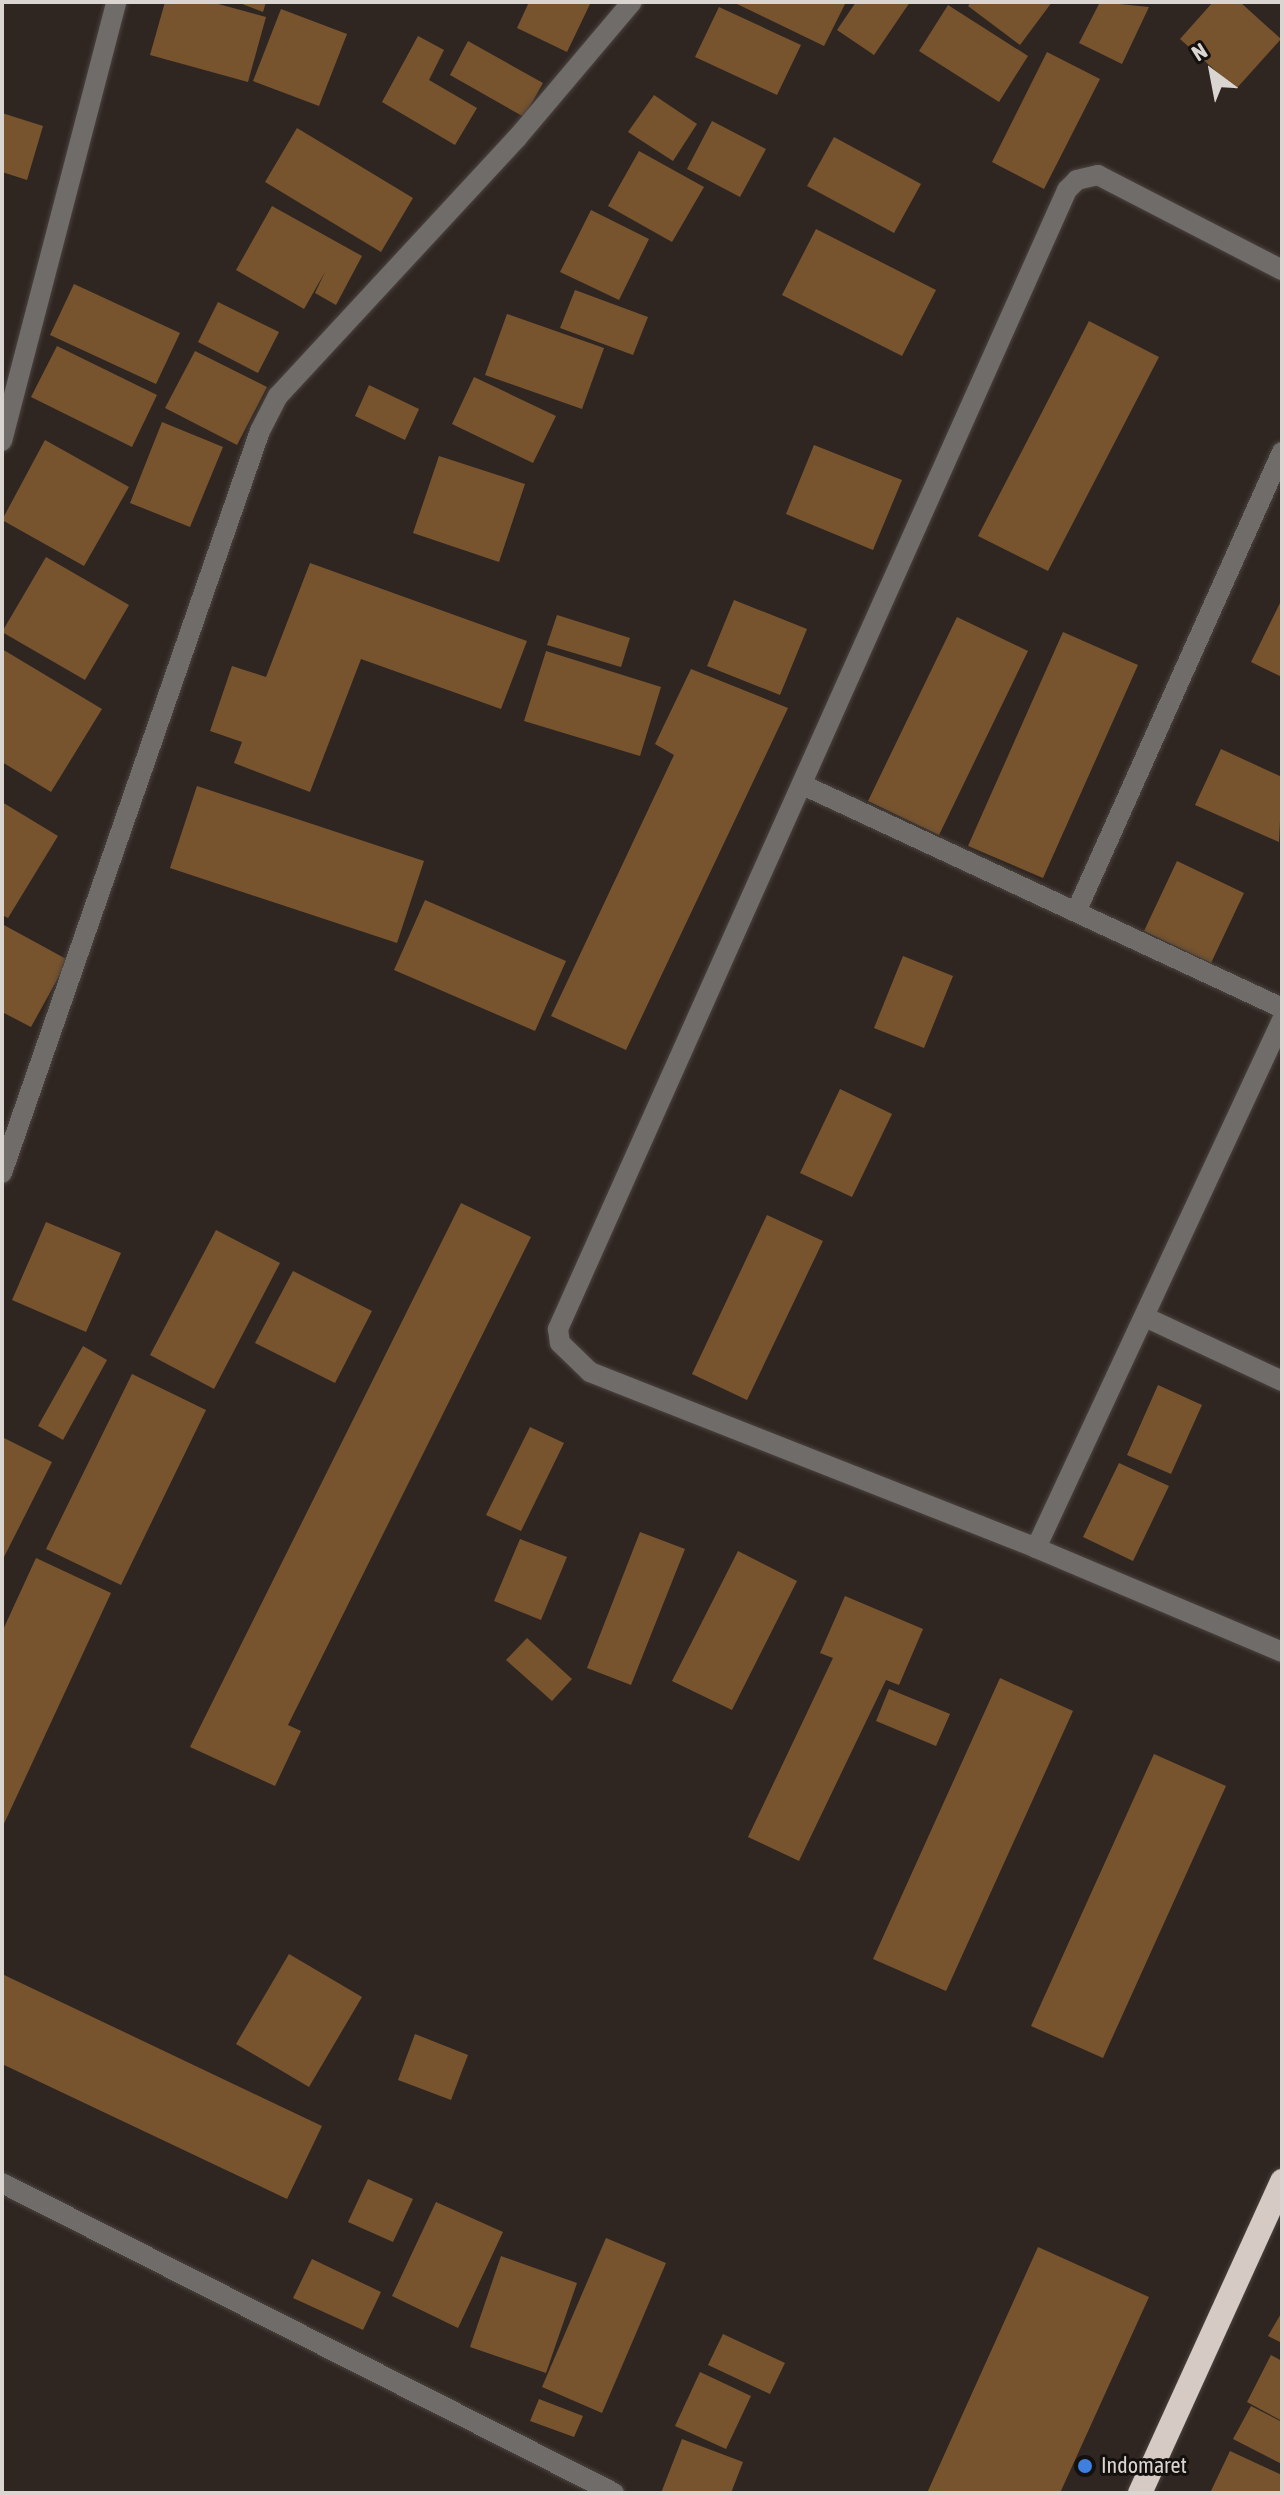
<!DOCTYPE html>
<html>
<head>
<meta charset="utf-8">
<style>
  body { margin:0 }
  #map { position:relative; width:1284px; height:2495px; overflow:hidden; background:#2f2622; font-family:"Asap Condensed",sans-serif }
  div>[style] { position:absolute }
  .building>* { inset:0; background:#77542e }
  .roads { filter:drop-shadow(0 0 2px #4b423e) drop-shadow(0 0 2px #4b423e) }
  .minor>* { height:20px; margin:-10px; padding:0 10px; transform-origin:10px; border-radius:10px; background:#706c69 }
  .highway>* { height:24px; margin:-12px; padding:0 12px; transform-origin:12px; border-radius:12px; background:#d6cac4 }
  .dots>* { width:22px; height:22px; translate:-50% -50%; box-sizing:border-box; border:4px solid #14100e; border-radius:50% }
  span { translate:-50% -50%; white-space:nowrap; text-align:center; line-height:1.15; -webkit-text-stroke:6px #14100e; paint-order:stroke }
  .poi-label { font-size:22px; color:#dbd5d2 }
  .left { translate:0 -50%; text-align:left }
  .frame { position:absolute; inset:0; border:4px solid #dbd5d2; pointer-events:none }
  .north { position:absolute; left:1172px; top:32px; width:80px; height:80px; -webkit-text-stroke:6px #14100e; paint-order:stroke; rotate:328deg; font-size:22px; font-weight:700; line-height:32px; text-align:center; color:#dbd5d2 }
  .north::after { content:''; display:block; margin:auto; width:28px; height:36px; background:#dbd5d2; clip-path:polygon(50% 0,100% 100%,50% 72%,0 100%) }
</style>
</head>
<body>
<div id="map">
  <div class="building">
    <div style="clip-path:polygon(165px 2px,211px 2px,266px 17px,248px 82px,150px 55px)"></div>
    <div style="clip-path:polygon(237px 2px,266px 2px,263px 12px)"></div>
    <div style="clip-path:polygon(529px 2px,591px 2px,567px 52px,517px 28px)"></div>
    <div style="clip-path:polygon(733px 2px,846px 2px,824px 46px)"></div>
    <div style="clip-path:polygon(856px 2px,910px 2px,874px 55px,837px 30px)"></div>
    <div style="clip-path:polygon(971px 2px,1052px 2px,1020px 45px,968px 6px)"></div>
    <div style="clip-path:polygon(1100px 2px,1149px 7px,1122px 64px,1079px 43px)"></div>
    <div style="clip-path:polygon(1213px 2px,1240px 2px,1281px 39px,1236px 89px,1180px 39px)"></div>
    <div style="clip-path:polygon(948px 5px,1028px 56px,999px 102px,919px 51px)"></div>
    <div style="clip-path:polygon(719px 7px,801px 45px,777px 95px,695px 57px)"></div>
    <div style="clip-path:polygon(281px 9px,347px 34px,319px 106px,253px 81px)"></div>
    <div style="clip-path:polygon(418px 36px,444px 50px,429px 80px,477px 108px,455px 145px,382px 102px)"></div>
    <div style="clip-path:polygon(468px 41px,543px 83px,524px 117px,450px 75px)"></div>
    <div style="clip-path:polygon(1047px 52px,1100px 79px,1044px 189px,992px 162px)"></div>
    <div style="clip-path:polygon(654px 95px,697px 124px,673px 161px,628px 132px)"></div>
    <div style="clip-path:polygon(2px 113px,43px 126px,27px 180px,2px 172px)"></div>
    <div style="clip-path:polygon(712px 121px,766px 149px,740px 197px,687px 169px)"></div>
    <div style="clip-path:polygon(297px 128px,413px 198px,381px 252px,265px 182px)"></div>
    <div style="clip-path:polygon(834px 137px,921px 184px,894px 233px,807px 186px)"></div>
    <div style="clip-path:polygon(639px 151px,704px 187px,672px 242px,608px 206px)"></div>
    <div style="clip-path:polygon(272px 206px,362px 256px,336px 305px,315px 293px,325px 272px,304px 309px,236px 270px)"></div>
    <div style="clip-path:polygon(591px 210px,649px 239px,619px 300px,560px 272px)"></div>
    <div style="clip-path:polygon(816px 229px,936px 290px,902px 356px,782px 295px)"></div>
    <div style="clip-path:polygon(74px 284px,180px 333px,156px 384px,50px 335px)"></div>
    <div style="clip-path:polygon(575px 290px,648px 317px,633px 355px,560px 328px)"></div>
    <div style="clip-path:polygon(218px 302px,279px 332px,258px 373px,198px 342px)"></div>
    <div style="clip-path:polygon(507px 314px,604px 348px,582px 409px,485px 375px)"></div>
    <div style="clip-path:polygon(1089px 321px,1159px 357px,1048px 571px,978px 536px)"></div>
    <div style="clip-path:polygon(57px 346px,157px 395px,132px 447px,31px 397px)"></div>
    <div style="clip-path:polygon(195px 351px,267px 387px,237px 445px,165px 408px)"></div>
    <div style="clip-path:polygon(474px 377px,556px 416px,533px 463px,452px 424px)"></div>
    <div style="clip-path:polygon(369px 385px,419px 409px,405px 440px,355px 416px)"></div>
    <div style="clip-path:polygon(162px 422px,223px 447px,190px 527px,130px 503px)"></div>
    <div style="clip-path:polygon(45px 440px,129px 487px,84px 566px,2px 520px)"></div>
    <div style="clip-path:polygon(814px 445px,902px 480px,873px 550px,786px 514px)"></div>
    <div style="clip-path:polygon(439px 456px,525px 484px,499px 562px,413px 533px)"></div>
    <div style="clip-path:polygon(46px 557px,129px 605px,85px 680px,2px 632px)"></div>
    <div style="clip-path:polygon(310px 563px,527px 641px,501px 709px,361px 659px,310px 792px,234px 763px,242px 742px,210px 731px,232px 666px,266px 677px)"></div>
    <div style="clip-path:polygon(1282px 599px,1282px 677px,1251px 662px)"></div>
    <div style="clip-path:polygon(734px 600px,807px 629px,780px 695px,707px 666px)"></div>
    <div style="clip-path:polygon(557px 615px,630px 638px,621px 667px,547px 645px)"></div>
    <div style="clip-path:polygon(957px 617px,1028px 651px,939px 835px,868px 801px)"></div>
    <div style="clip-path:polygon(1063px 632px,1138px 665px,1043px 878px,968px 846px)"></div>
    <div style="clip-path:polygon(2px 649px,102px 709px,51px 792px,2px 762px)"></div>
    <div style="clip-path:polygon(546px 651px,661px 687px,640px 756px,524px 721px)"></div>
    <div style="clip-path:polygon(691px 669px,788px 708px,626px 1050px,551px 1016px,674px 755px,655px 744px)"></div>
    <div style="clip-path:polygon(1221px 749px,1282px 777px,1279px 842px,1195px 805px)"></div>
    <div style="clip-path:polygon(197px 786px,424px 861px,397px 943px,170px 868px)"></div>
    <div style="clip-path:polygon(2px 802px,58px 836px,8px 918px,2px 915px)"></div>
    <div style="clip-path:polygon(1177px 861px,1244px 893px,1211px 963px,1144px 931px)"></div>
    <div style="clip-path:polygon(425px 900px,566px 961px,535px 1031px,394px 970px)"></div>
    <div style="clip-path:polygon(2px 924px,68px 960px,31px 1027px,2px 1012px)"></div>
    <div style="clip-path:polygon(903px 956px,953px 976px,924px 1048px,874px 1028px)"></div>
    <div style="clip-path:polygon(840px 1089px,892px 1114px,852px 1197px,800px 1173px)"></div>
    <div style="clip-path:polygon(461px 1203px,531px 1237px,288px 1725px,301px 1731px,275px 1786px,190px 1747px)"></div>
    <div style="clip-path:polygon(767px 1215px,823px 1241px,747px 1400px,692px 1374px)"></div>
    <div style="clip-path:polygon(46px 1222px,121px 1253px,86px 1332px,12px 1300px)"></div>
    <div style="clip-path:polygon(216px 1230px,280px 1263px,214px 1389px,150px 1355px)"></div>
    <div style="clip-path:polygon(293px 1271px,372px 1311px,335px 1383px,255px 1343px)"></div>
    <div style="clip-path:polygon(83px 1346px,107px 1360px,63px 1440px,38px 1426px)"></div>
    <div style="clip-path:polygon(132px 1374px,206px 1410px,121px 1585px,46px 1549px)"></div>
    <div style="clip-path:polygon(1158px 1385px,1202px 1405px,1171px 1474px,1127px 1455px)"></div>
    <div style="clip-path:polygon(530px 1427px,564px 1443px,521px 1531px,486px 1515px)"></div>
    <div style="clip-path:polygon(2px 1437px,52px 1462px,2px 1561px)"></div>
    <div style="clip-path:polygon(1119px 1463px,1169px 1486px,1133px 1561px,1083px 1537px)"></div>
    <div style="clip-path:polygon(640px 1532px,685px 1549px,631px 1685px,587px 1668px)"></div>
    <div style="clip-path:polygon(520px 1539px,567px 1557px,541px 1620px,494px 1601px)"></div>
    <div style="clip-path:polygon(738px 1551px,797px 1581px,732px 1710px,672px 1681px)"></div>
    <div style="clip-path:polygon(36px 1558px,111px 1593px,2px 1828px,2px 1632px)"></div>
    <div style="clip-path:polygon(845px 1596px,923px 1629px,899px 1685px,886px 1680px,799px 1861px,748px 1837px,833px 1658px,820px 1653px)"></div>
    <div style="clip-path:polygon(527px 1638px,572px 1679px,552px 1701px,506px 1660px)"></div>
    <div style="clip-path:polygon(1000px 1678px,1073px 1711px,946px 1991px,873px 1959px)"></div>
    <div style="clip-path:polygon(889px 1689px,950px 1714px,936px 1746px,876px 1721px)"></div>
    <div style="clip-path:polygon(1154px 1754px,1226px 1786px,1103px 2058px,1031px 2026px)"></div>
    <div style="clip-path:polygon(289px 1954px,362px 1997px,309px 2087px,236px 2044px)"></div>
    <div style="clip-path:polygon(2px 1974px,322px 2126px,287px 2199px,2px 2064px)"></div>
    <div style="clip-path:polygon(415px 2034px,468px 2055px,451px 2100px,398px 2080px)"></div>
    <div style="clip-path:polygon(368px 2179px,413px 2199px,393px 2242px,348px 2222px)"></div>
    <div style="clip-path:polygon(436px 2202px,503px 2232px,458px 2328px,392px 2296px)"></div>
    <div style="clip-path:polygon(606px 2238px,666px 2263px,602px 2413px,542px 2387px)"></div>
    <div style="clip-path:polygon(1038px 2247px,1149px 2297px,1060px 2493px,927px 2493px)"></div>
    <div style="clip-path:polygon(501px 2256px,577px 2283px,546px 2373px,470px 2347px)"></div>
    <div style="clip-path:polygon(312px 2259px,381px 2292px,363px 2330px,293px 2298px)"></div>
    <div style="clip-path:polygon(1282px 2312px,1282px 2343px,1268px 2336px)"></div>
    <div style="clip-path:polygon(723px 2334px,785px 2363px,770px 2394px,708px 2365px)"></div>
    <div style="clip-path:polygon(1271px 2355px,1282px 2361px,1282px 2421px,1247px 2402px)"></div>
    <div style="clip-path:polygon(700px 2372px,751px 2396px,726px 2449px,675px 2426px)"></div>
    <div style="clip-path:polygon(539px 2399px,583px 2416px,574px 2437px,530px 2421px)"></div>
    <div style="clip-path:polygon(1251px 2406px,1282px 2422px,1282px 2464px,1233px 2439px)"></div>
    <div style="clip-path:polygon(682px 2439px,743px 2462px,731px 2493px,661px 2493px)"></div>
    <div style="clip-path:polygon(1230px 2451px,1282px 2475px,1282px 2493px,1210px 2493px)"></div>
  </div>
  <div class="roads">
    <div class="minor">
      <div style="left:1282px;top:270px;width:207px;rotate:-152.7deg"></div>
      <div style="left:1098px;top:175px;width:22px;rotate:167deg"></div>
      <div style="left:1077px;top:180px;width:14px;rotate:135deg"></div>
      <div style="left:1067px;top:190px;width:1248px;rotate:114.08deg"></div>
      <div style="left:558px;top:1329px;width:14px;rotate:82deg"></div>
      <div style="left:560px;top:1343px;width:42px;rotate:44deg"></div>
      <div style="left:590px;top:1372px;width:479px;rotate:21.5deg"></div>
      <div style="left:1036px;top:1548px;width:267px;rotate:22.9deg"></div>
      <div style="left:2px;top:441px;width:454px;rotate:-75.4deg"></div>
      <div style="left:803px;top:785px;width:528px;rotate:24.96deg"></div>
      <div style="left:1076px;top:912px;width:504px;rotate:-65.88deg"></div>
      <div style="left:2px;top:1173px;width:786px;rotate:-70.83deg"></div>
      <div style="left:260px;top:431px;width:39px;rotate:-63deg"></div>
      <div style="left:278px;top:396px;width:352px;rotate:-47.2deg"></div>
      <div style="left:517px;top:138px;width:178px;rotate:-49.8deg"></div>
      <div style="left:1145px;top:1317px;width:151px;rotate:25deg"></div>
      <div style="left:1036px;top:1548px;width:582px;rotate:-65.02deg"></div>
      <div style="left:2px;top:2183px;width:686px;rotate:26.86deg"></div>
    </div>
    <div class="highway">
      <div style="left:1140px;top:2493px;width:343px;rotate:-65.5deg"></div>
    </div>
  </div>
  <div class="dots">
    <div style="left:1085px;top:2466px;background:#3f7fe0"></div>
  </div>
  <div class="poi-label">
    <span class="left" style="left:1101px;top:2466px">Indomaret</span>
  </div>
  <div class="frame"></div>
  <div class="north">N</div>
</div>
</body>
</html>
